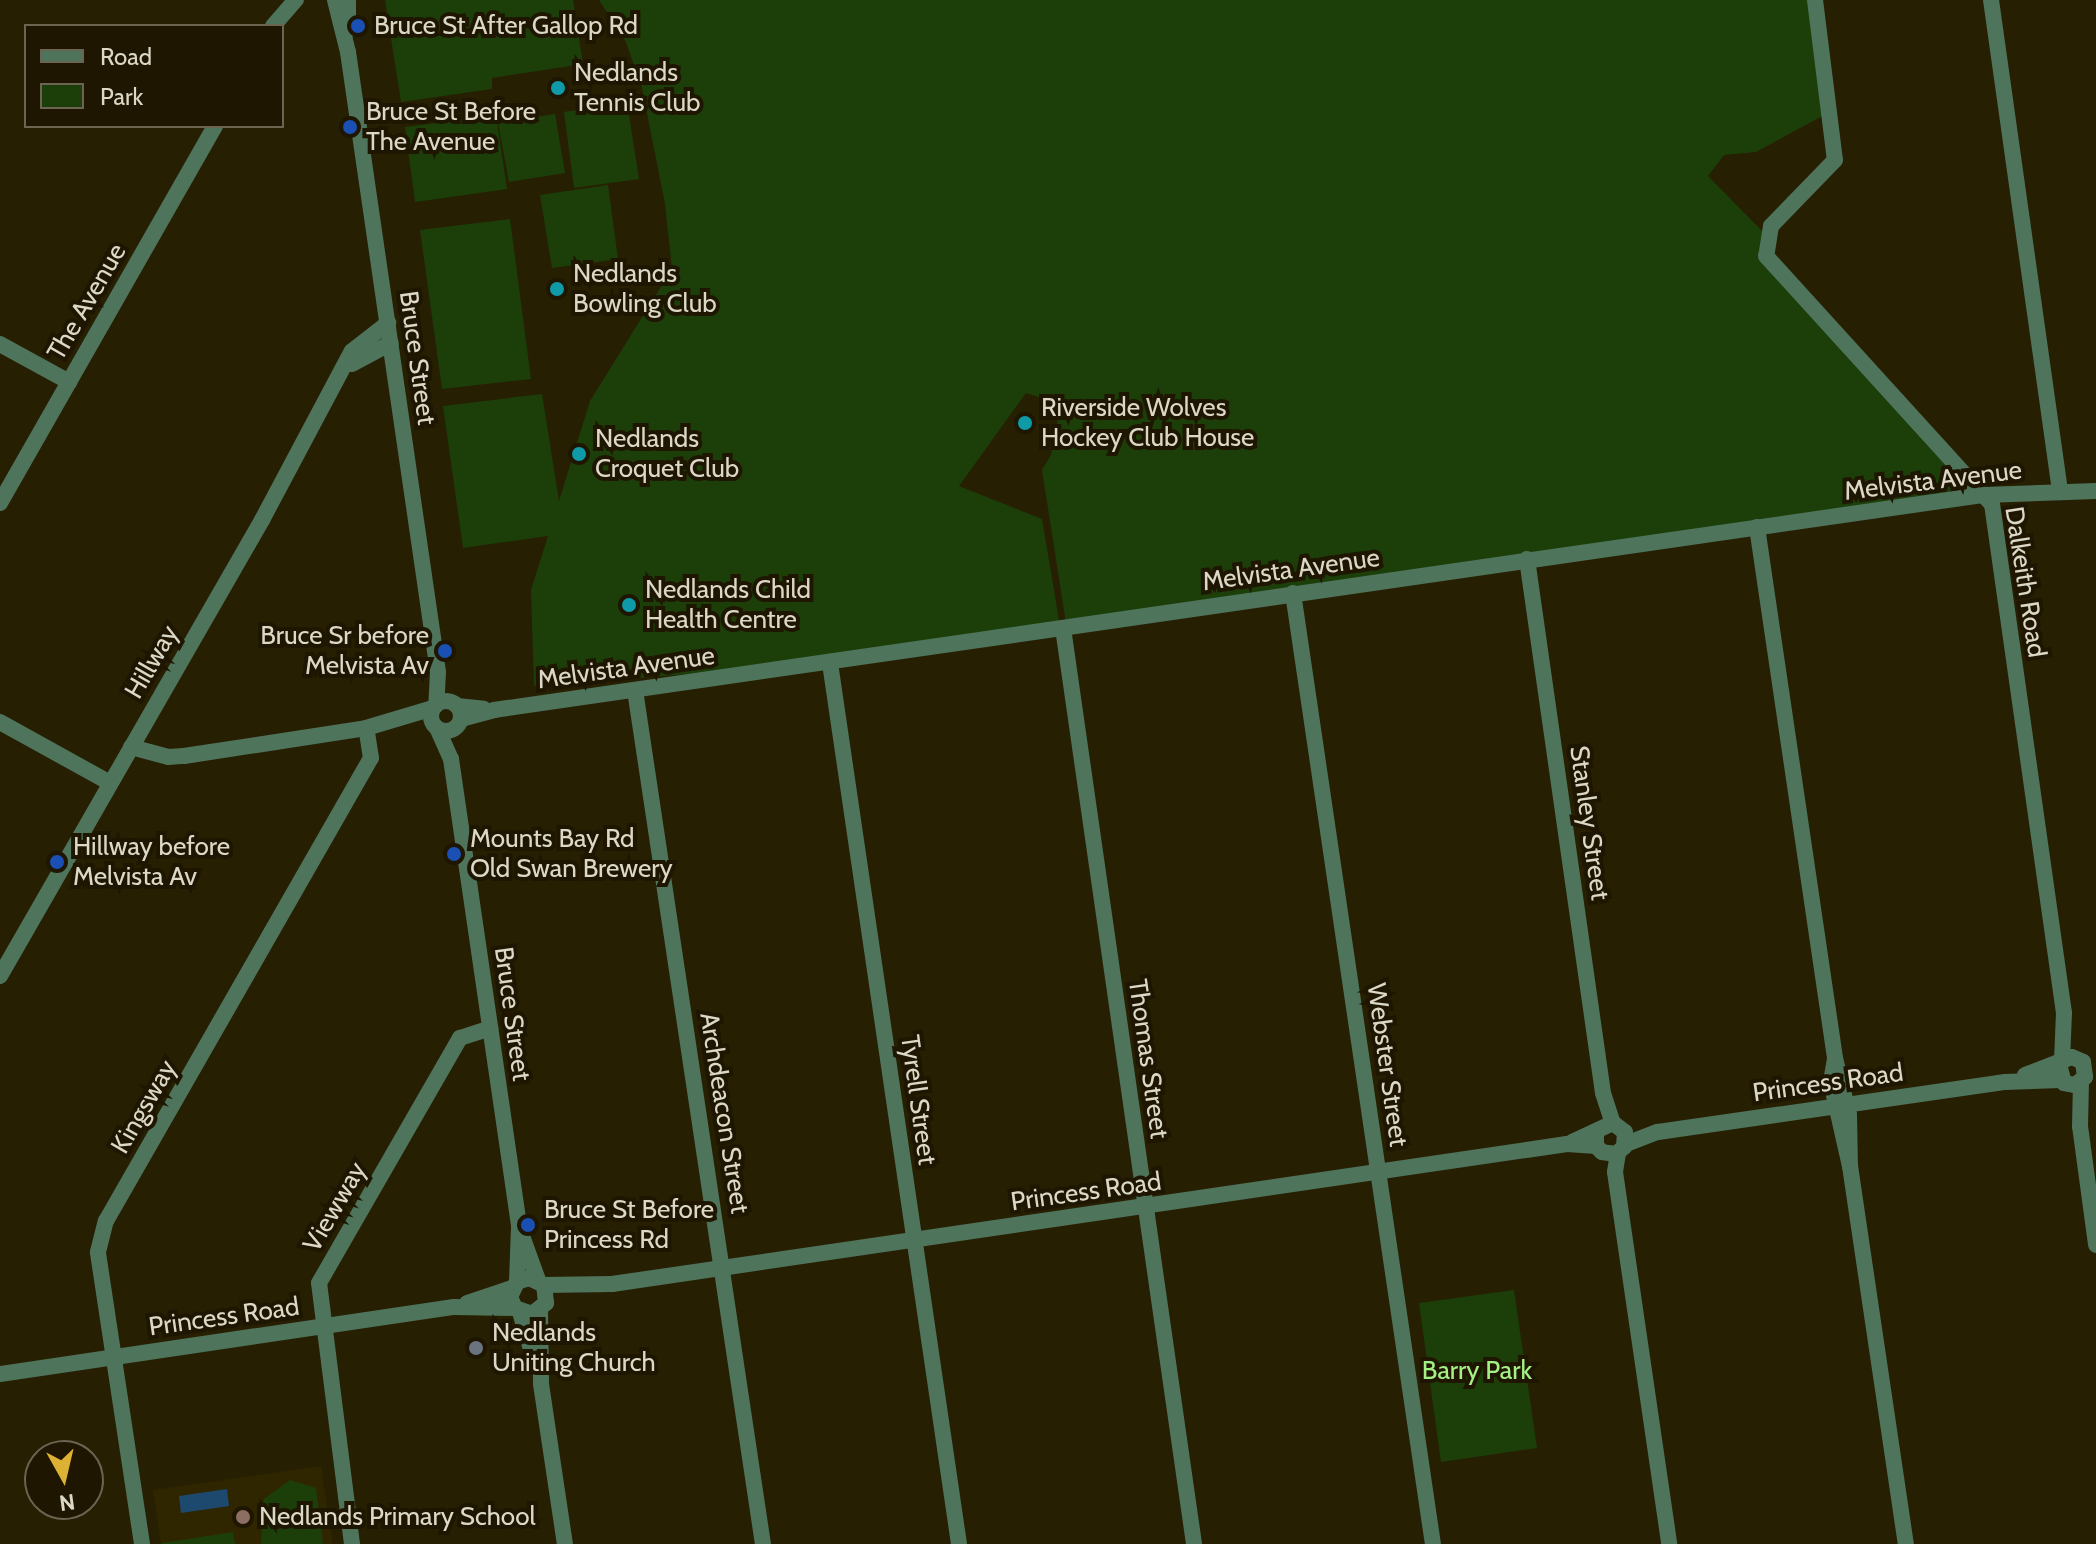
<!DOCTYPE html>
<html>
<head>
<meta charset="utf-8">
<style>
  body { margin:0 }
  #map { position:relative; width:2096px; height:1544px; overflow:hidden; background:#271f02; font-family:Cabin,sans-serif }
  div>[style] { position:absolute }
  .built>* { inset:0; background:#2f2600 }
  .green>* { inset:0; background:#1c3f09 }
  .water>* { inset:0; background:#1c496d }
  .minor>* { height:16px; margin:-8px; padding:0 8px; transform-origin:8px; border-radius:8px; background:#4e745c }
  .tertiary>* { height:16px; margin:-8px; padding:0 8px; transform-origin:8px; border-radius:8px; background:#4e745c }
  .tertiary>.ring { margin:-8px; padding:0; box-sizing:content-box; background:none; border:16px solid #4e745c; border-radius:50% }
  .dots>* { width:22px; height:22px; translate:-50% -50%; box-sizing:border-box; border:4px solid #1e1600; border-radius:50% }
  span { translate:-50% -50%; white-space:nowrap; text-align:center; line-height:1.15; -webkit-text-stroke:8px #1e1600; paint-order:stroke }
  .poi-label { font-size:26px; color:#dcd8c7 }
  .left { translate:0 -50%; text-align:left }
  .right { translate:-100% -50%; text-align:right }
  .street-label { font-size:26px; color:#dcd8c7 }
  .park-label { font-size:26px; color:#a4f084 }
  .legend { position:absolute; left:24px; top:24px; width:260px; height:104px; box-sizing:border-box; background:#1e1600; border:2px solid #6a6450; margin:0; padding:10px 14px; list-style:none; font-size:24px; color:#dcd8c7 }
  .legend li { display:flex; align-items:center; gap:16px; height:40px }
  .legend b { width:40px; border:2px solid #6a6450 }
  .north { position:absolute; left:24px; top:1440px; width:80px; height:80px; box-sizing:border-box; background:#1e1600; border:2px solid #6a6450; border-radius:50%; rotate:172deg; font-size:22px; font-weight:700; line-height:32px; text-align:center; color:#dcd8c7 }
  .north::after { content:''; display:block; margin:auto; width:28px; height:36px; background:#ddb133; clip-path:polygon(50% 0,100% 100%,50% 72%,0 100%) }
</style>
</head>
<body>
<div id="map">
  <div class="built">
    <div style="clip-path:polygon(321px 1466px,333px 1544px,161px 1544px,153px 1490px)"></div>
  </div>
  <div class="green">
    <div style="clip-path:polygon(385px 0,573px 0,583px 64px,492px 78px,492px 89px,401px 102px)"></div>
    <div style="clip-path:polygon(599px 0,1809px 0,1824px 115px,1756px 152px,1724px 155px,1708px 176px,1766px 235px,1770px 268px,1953px 473px,1953px 487px,1949px 492px,1066px 623px,1042px 470px,1051px 455px,1058px 418px,1052px 401px,1026px 393px,959px 486px,1042px 519px,1060px 626px,830px 663px,534px 686px,531px 590px,548px 536px,463px 548px,443px 406px,542px 394px,559px 501px,590px 401px,672px 269px,665px 204px,642px 88px,626px 42px)"></div>
    <div style="clip-path:polygon(627px 102px,639px 179px,574px 188px,564px 112px)"></div>
    <div style="clip-path:polygon(555px 114px,565px 173px,509px 182px,498px 123px)"></div>
    <div style="clip-path:polygon(496px 115px,507px 189px,415px 202px,405px 127px)"></div>
    <div style="clip-path:polygon(608px 185px,618px 259px,552px 268px,540px 195px)"></div>
    <div style="clip-path:polygon(510px 219px,531px 379px,442px 389px,420px 230px)"></div>
    <div style="clip-path:polygon(1514px 1290px,1537px 1448px,1441px 1462px,1419px 1303px)"></div>
    <div style="clip-path:polygon(290px 1480px,316px 1488px,323px 1544px,261px 1544px,264px 1499px)"></div>
    <div style="clip-path:polygon(233px 1532px,235px 1544px,162px 1544px,162px 1543px)"></div>
  </div>
  <div class="water">
    <div style="clip-path:polygon(227px 1489px,229px 1506px,181px 1513px,179px 1496px)"></div>
  </div>
  <div class="minor">
    <div style="left:1815px;top:0;width:161px;rotate:82.9deg"></div>
    <div style="left:1835px;top:160px;width:92px;rotate:134.1deg"></div>
    <div style="left:1771px;top:226px;width:30px;rotate:99deg"></div>
    <div style="left:1766px;top:256px;width:336px;rotate:47.7deg"></div>
    <div style="left:1992px;top:504px;width:514px;rotate:81.95deg"></div>
    <div style="left:2064px;top:1013px;width:48px;rotate:92.4deg"></div>
    <div style="left:1991px;top:0;width:497px;rotate:82deg"></div>
    <div style="left:0;top:344px;width:79px;rotate:28.8deg"></div>
    <div style="left:352px;top:364px;width:44px;rotate:-28.3deg"></div>
    <div style="left:1757px;top:527px;width:537px;rotate:81.64deg"></div>
    <div style="left:1835px;top:1058px;width:59px;rotate:76.2deg"></div>
    <div style="left:1849px;top:1115px;width:51px;rotate:88.9deg"></div>
    <div style="left:1527px;top:559px;width:539px;rotate:81.9deg"></div>
    <div style="left:1603px;top:1093px;width:32px;rotate:72deg"></div>
    <div style="left:1293px;top:593px;width:961px;rotate:81.63deg"></div>
    <div style="left:1063px;top:628px;width:925px;rotate:81.86deg"></div>
    <div style="left:830px;top:663px;width:890px;rotate:81.67deg"></div>
    <div style="left:635px;top:690px;width:864px;rotate:81.48deg"></div>
    <div style="left:457px;top:706px;width:27px;rotate:6deg"></div>
    <div style="left:461px;top:719px;width:34px;rotate:-15deg"></div>
    <div style="left:494px;top:710px;width:1504px;rotate:-8.22deg"></div>
    <div style="left:1983px;top:495px;width:113px;rotate:-2deg"></div>
    <div style="left:0;top:722px;width:126px;rotate:29deg"></div>
    <div style="left:131px;top:747px;width:38px;rotate:15deg"></div>
    <div style="left:168px;top:757px;width:16px;rotate:-4deg"></div>
    <div style="left:184px;top:756px;width:184px;rotate:-8.7deg"></div>
    <div style="left:366px;top:728px;width:70px;rotate:-16.6deg"></div>
    <div style="left:0;top:976px;width:526px;rotate:-60.12deg"></div>
    <div style="left:262px;top:520px;width:191px;rotate:-62deg"></div>
    <div style="left:352px;top:351px;width:46px;rotate:-37.9deg"></div>
    <div style="left:1835px;top:1059px;width:23px;rotate:100deg"></div>
    <div style="left:1831px;top:1082px;width:86px;rotate:77.3deg"></div>
    <div style="left:1850px;top:1166px;width:382px;rotate:81.6deg"></div>
    <div style="left:1618px;top:1153px;width:19px;rotate:99deg"></div>
    <div style="left:1615px;top:1172px;width:376px;rotate:81.7deg"></div>
    <div style="left:142px;top:1544px;width:295px;rotate:-98.6deg"></div>
    <div style="left:98px;top:1252px;width:32px;rotate:-76deg"></div>
    <div style="left:106px;top:1221px;width:533px;rotate:-60.22deg"></div>
    <div style="left:371px;top:758px;width:30px;rotate:-99deg"></div>
    <div style="left:352px;top:1544px;width:263px;rotate:-97.2deg"></div>
    <div style="left:319px;top:1283px;width:283px;rotate:-60.1deg"></div>
    <div style="left:460px;top:1038px;width:32px;rotate:-18deg"></div>
  </div>
  <div class="tertiary">
    <div style="left:335px;top:0;width:54px;rotate:76deg"></div>
    <div style="left:348px;top:52px;width:626px;rotate:81.74deg"></div>
    <div style="left:438px;top:672px;width:33px;rotate:93deg"></div>
    <div style="left:348px;top:0;width:30px;rotate:90deg"></div>
    <div style="left:273px;top:26px;width:35px;rotate:-49deg"></div>
    <div style="left:0;top:503px;width:434px;rotate:-60.3deg"></div>
    <div class="ring" style="left:431px;top:701px;width:14px;height:14px"></div>
    <div style="left:438px;top:730px;width:32px;rotate:66deg"></div>
    <div style="left:451px;top:759px;width:473px;rotate:81.7deg"></div>
    <div style="left:519px;top:1227px;width:55px;rotate:92.1deg"></div>
    <div style="left:2025px;top:1075px;width:50px;rotate:-21deg"></div>
    <div style="left:2072px;top:1057px;width:12px;rotate:24deg"></div>
    <div style="left:2083px;top:1062px;width:15px;rotate:82deg"></div>
    <div style="left:2085px;top:1077px;width:13px;rotate:141deg"></div>
    <div style="left:2075px;top:1085px;width:11px;rotate:-170deg"></div>
    <div style="left:2064px;top:1083px;width:20px;rotate:-105deg"></div>
    <div style="left:2081px;top:1082px;width:44px;rotate:91.3deg"></div>
    <div style="left:2080px;top:1126px;width:120px;rotate:82.3deg"></div>
    <div style="left:1572px;top:1142px;width:45px;rotate:-24.9deg"></div>
    <div style="left:1613px;top:1123px;width:15px;rotate:37deg"></div>
    <div style="left:1625px;top:1132px;width:15px;rotate:94deg"></div>
    <div style="left:1624px;top:1147px;width:11px;rotate:139deg"></div>
    <div style="left:1616px;top:1154px;width:14px;rotate:-172deg"></div>
    <div style="left:1602px;top:1152px;width:8px;rotate:-135deg"></div>
    <div style="left:1596px;top:1146px;width:14px;rotate:-90deg"></div>
    <div style="left:1626px;top:1144px;width:34px;rotate:-21deg"></div>
    <div style="left:1658px;top:1132px;width:351px;rotate:-8.2deg"></div>
    <div style="left:2005px;top:1082px;width:56px;rotate:-2deg"></div>
    <div style="left:522px;top:1236px;width:47px;rotate:70deg"></div>
    <div style="left:544px;top:1285px;width:68px;rotate:-0.8deg"></div>
    <div style="left:612px;top:1284px;width:965px;rotate:-8.34deg"></div>
    <div style="left:1567px;top:1144px;width:29px;rotate:4deg"></div>
    <div style="left:467px;top:1303px;width:47px;rotate:-18.4deg"></div>
    <div style="left:540px;top:1310px;width:74px;rotate:89.2deg"></div>
    <div style="left:541px;top:1384px;width:162px;rotate:81.5deg"></div>
    <div style="left:520px;top:1312px;width:53px;rotate:73.6deg"></div>
    <div style="left:0;top:1374px;width:459px;rotate:-8.4deg"></div>
    <div style="left:454px;top:1307px;width:61px;rotate:0.9deg"></div>
    <div style="left:515px;top:1308px;width:18px;rotate:19deg"></div>
    <div style="left:532px;top:1314px;width:18px;rotate:-38deg"></div>
    <div style="left:546px;top:1303px;width:18px;rotate:-96deg"></div>
    <div style="left:544px;top:1285px;width:17px;rotate:-155deg"></div>
    <div style="left:529px;top:1278px;width:13px;rotate:162deg"></div>
    <div style="left:517px;top:1282px;width:17px;rotate:115deg"></div>
    <div style="left:510px;top:1297px;width:12px;rotate:66deg"></div>
  </div>
  <div class="dots">
    <div style="left:358px;top:26px;background:#1a4fb4"></div>
    <div style="left:558px;top:88px;background:#0f9aa8"></div>
    <div style="left:350px;top:127px;background:#1a4fb4"></div>
    <div style="left:557px;top:289px;background:#0f9aa8"></div>
    <div style="left:1025px;top:423px;background:#0f9aa8"></div>
    <div style="left:579px;top:454px;background:#0f9aa8"></div>
    <div style="left:629px;top:605px;background:#0f9aa8"></div>
    <div style="left:445px;top:651px;background:#1a4fb4"></div>
    <div style="left:454px;top:854px;background:#1a4fb4"></div>
    <div style="left:57px;top:862px;background:#1a4fb4"></div>
    <div style="left:528px;top:1225px;background:#1a4fb4"></div>
    <div style="left:476px;top:1348px;background:#6b7280"></div>
    <div style="left:243px;top:1517px;background:#8d6e63"></div>
  </div>
  <div class="poi-label">
    <span class="left" style="left:374px;top:26px">Bruce St After Gallop Rd</span>
    <span class="left" style="left:574px;top:88px">Nedlands<br>Tennis Club</span>
    <span class="left" style="left:366px;top:127px">Bruce St Before<br>The Avenue</span>
    <span class="left" style="left:573px;top:289px">Nedlands<br>Bowling Club</span>
    <span class="left" style="left:1041px;top:423px">Riverside Wolves<br>Hockey Club House</span>
    <span class="left" style="left:595px;top:454px">Nedlands<br>Croquet Club</span>
    <span class="left" style="left:645px;top:605px">Nedlands Child<br>Health Centre</span>
    <span class="right" style="left:429px;top:651px">Bruce Sr before<br>Melvista Av</span>
    <span class="left" style="left:470px;top:854px">Mounts Bay Rd<br>Old Swan Brewery</span>
    <span class="left" style="left:73px;top:862px">Hillway before<br>Melvista Av</span>
    <span class="left" style="left:544px;top:1225px">Bruce St Before<br>Princess Rd</span>
    <span class="left" style="left:492px;top:1348px">Nedlands<br>Uniting Church</span>
    <span class="left" style="left:259px;top:1517px">Nedlands Primary School</span>
  </div>
  <div class="street-label">
    <span style="left:87px;top:302px;rotate:-60deg">The Avenue</span>
    <span style="left:417px;top:358px;rotate:82deg">Bruce Street</span>
    <span style="left:1933px;top:481px;rotate:-7deg">Melvista Avenue</span>
    <span style="left:1291px;top:570px;rotate:-8deg">Melvista Avenue</span>
    <span style="left:2025px;top:582px;rotate:81deg">Dalkeith Road</span>
    <span style="left:152px;top:662px;rotate:-60deg">Hillway</span>
    <span style="left:626px;top:668px;rotate:-8deg">Melvista Avenue</span>
    <span style="left:1589px;top:823px;rotate:82deg">Stanley Street</span>
    <span style="left:512px;top:1014px;rotate:82deg">Bruce Street</span>
    <span style="left:1148px;top:1059px;rotate:82deg">Thomas Street</span>
    <span style="left:1387px;top:1065px;rotate:82deg">Webster Street</span>
    <span style="left:1828px;top:1083px;rotate:-8deg">Princess Road</span>
    <span style="left:918px;top:1100px;rotate:82deg">Tyrell Street</span>
    <span style="left:144px;top:1107px;rotate:-60deg">Kingsway</span>
    <span style="left:724px;top:1113px;rotate:81deg">Archdeacon Street</span>
    <span style="left:1086px;top:1192px;rotate:-8deg">Princess Road</span>
    <span style="left:335px;top:1207px;rotate:-60deg">Viewway</span>
    <span style="left:224px;top:1317px;rotate:-8deg">Princess Road</span>
  </div>
  <div class="park-label">
    <span style="left:1477px;top:1371px">Barry Park</span>
  </div>
  <ul class="legend">
  <li><b style="height:10px;background:#4e745c"></b>Road</li>
  <li><b style="height:22px;background:#1c3f09"></b>Park</li>
  </ul>
  <div class="north">N</div>
</div>
</body>
</html>
